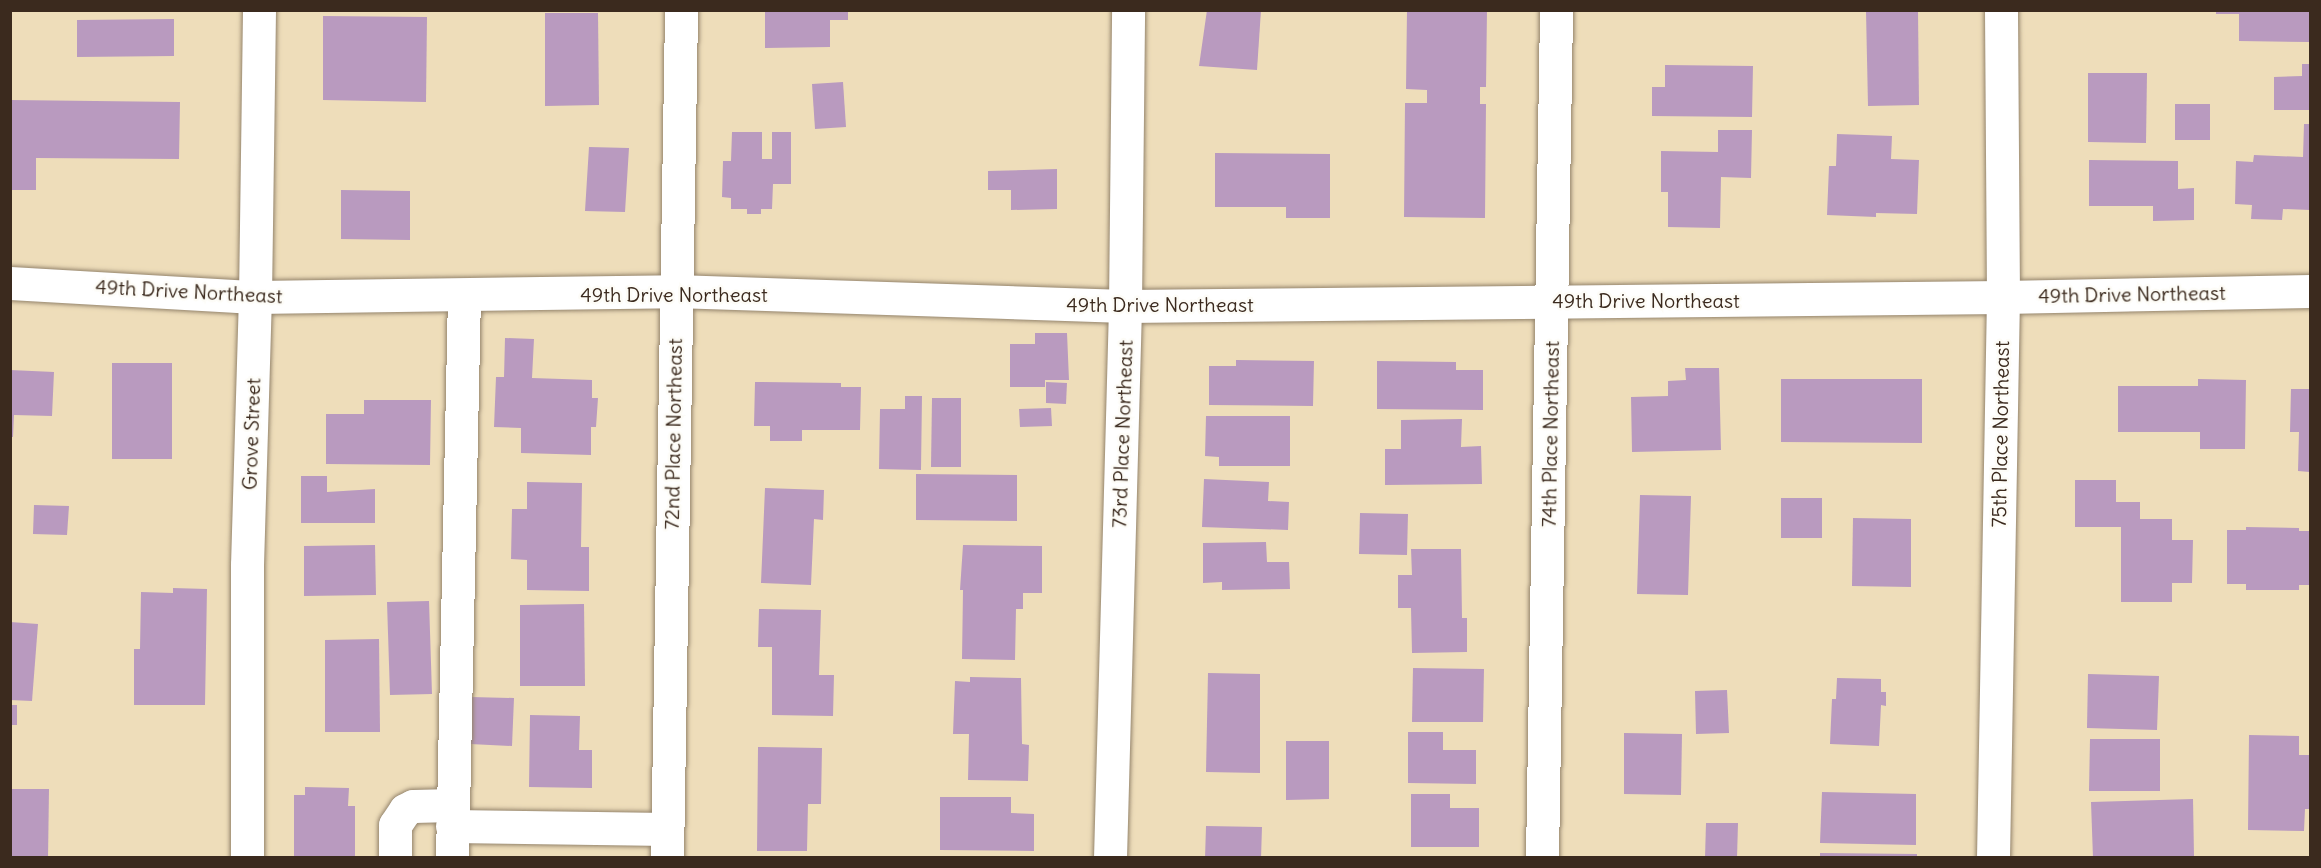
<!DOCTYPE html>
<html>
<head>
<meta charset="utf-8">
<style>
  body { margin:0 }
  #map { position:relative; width:2321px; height:868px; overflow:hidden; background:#eeddba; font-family:Delius,sans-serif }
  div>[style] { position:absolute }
  .building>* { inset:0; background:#b99abf }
  .roads { filter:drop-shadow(0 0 2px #94846c) drop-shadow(0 0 2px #94846c) }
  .minor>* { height:33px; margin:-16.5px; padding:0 16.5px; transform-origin:16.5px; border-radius:16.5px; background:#fff }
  span { translate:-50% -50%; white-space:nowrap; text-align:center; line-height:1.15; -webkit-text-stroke:5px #fdfcf7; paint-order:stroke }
  .street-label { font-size:20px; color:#3b2a1e }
  .frame { position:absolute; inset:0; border:12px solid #3b2a1e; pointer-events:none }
</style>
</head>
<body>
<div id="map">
  <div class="building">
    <div style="clip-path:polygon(848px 10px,848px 20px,830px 20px,830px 47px,765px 48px,765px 11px)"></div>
    <div style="clip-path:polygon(1207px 10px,1261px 10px,1257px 70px,1199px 66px)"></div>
    <div style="clip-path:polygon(1407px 10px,1487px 10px,1486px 87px,1480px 87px,1480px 104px,1486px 104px,1485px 218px,1404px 217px,1405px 103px,1427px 103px,1427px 90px,1406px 89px)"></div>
    <div style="clip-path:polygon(2216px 10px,2309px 10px,2309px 42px,2239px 41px,2239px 14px,2216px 14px)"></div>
    <div style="clip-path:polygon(1866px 11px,1918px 11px,1919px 105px,1868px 106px)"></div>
    <div style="clip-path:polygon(545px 13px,598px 13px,599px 105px,545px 106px)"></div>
    <div style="clip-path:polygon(323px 16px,427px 17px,426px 102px,323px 100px)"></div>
    <div style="clip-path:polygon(174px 19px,174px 56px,77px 57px,77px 20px)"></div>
    <div style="clip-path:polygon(2302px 64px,2310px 64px,2310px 110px,2274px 110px,2274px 77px,2302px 76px)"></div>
    <div style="clip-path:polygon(1665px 65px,1753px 66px,1752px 117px,1652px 116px,1652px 87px,1665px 87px)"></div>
    <div style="clip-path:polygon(2088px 73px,2147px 73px,2146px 143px,2088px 142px)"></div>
    <div style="clip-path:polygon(843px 82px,846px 127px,815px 129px,812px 84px)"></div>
    <div style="clip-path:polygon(10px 100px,180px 102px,179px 159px,36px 158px,36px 190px,10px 190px)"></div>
    <div style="clip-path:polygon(2175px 104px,2210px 104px,2210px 140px,2175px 140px)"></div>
    <div style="clip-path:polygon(2304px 124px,2310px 124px,2310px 210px,2283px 209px,2282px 220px,2251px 219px,2252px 205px,2235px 204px,2236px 161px,2253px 162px,2254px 155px,2303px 157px)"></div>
    <div style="clip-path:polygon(1718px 130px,1752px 130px,1751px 178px,1721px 177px,1720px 228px,1668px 227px,1668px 192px,1661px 192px,1661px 151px,1718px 152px)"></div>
    <div style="clip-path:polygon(732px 132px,762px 132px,762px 159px,772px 159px,772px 132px,791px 132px,791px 184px,773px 184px,772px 209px,761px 209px,761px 214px,747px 214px,747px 209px,731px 209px,731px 198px,722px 197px,723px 161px,731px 161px)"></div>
    <div style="clip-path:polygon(1837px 134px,1892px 136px,1891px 159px,1919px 160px,1917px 214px,1876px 213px,1876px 217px,1827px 215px,1829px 166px,1836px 166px)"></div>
    <div style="clip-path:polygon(589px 147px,629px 148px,625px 212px,585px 211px)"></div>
    <div style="clip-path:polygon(1215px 153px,1330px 154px,1330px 218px,1286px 218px,1286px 207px,1215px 207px)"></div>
    <div style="clip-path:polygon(2089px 160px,2178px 161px,2178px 189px,2194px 188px,2194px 220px,2153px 221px,2153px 206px,2089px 206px)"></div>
    <div style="clip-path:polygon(1057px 169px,1057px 209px,1011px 210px,1011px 190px,988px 190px,988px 171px)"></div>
    <div style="clip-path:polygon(341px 190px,410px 191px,410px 240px,341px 239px)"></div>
    <div style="clip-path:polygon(1035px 333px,1067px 333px,1069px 380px,1045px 380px,1045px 387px,1010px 387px,1010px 344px,1035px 344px)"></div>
    <div style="clip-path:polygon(505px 338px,534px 339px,532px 378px,592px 380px,592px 398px,598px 398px,596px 427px,591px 427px,591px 455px,521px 453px,521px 428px,494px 427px,496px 377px,504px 377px)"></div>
    <div style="clip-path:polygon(1236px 360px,1314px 361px,1313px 406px,1209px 405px,1209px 366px,1236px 366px)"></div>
    <div style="clip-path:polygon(1377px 361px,1456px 362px,1456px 370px,1483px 370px,1483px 410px,1377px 409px)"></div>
    <div style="clip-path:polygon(112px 363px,172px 363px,172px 459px,112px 459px)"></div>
    <div style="clip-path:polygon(1685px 368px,1719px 368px,1721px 450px,1632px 452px,1631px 397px,1668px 396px,1668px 381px,1686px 380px)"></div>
    <div style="clip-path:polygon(10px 370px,54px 372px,52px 416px,14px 415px,13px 437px,10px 437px)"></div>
    <div style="clip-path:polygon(1781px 379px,1922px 379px,1922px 443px,1781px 442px)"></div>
    <div style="clip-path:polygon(2198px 379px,2246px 380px,2245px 449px,2200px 449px,2200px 432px,2118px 432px,2118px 386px,2198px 386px)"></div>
    <div style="clip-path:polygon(755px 382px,841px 383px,841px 387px,861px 387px,860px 430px,802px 430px,802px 441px,770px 441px,770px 426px,754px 426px)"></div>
    <div style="clip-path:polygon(1046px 382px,1067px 383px,1066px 404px,1046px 403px)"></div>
    <div style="clip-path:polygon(2291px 389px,2310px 389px,2310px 472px,2298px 471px,2299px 432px,2290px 432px)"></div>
    <div style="clip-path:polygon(905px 396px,922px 396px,921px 470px,879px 469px,880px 409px,905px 409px)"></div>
    <div style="clip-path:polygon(932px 398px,961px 398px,961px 467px,931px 467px)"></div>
    <div style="clip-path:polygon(364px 400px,431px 400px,430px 465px,326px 464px,326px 414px,364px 414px)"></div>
    <div style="clip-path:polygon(1051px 408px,1052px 426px,1020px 427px,1019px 409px)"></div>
    <div style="clip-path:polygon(1206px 416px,1290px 416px,1290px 466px,1219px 466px,1219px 457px,1205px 456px)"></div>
    <div style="clip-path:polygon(1462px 419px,1461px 447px,1481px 446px,1482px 484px,1385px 485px,1385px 449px,1401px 449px,1401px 420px)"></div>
    <div style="clip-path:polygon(916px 474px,1017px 475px,1017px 521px,916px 520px)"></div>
    <div style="clip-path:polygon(301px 476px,327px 476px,327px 492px,375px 489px,375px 523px,301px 523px)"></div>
    <div style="clip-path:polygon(1204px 479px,1269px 482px,1268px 501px,1289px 502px,1288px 530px,1202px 527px)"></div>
    <div style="clip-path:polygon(2075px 480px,2116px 480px,2116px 502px,2140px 502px,2140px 519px,2172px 519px,2172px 540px,2193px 540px,2192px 583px,2172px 583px,2172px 602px,2121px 602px,2121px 527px,2075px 527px)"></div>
    <div style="clip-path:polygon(527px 482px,582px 483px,581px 547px,589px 547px,589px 591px,527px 590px,527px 560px,511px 559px,512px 509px,527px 509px)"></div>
    <div style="clip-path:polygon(765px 488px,824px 490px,823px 520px,814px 519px,811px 585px,761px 583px)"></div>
    <div style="clip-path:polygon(1640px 495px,1691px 496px,1688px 595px,1637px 594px)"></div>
    <div style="clip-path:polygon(1781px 498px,1822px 498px,1822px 538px,1781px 538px)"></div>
    <div style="clip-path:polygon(34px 505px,69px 506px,67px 535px,33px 534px)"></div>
    <div style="clip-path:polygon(1360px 513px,1408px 514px,1407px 555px,1359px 554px)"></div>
    <div style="clip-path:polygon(1853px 518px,1911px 519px,1911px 587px,1852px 586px)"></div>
    <div style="clip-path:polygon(2246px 527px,2299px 528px,2299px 531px,2310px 531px,2310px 585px,2299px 585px,2299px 590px,2246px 590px,2246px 584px,2227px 584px,2227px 530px,2246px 530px)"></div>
    <div style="clip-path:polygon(1266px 542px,1267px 562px,1289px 562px,1290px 589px,1222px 590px,1222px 582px,1203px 583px,1203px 543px)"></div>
    <div style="clip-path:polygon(375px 545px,376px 595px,304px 596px,304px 546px)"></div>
    <div style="clip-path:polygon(963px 545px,1042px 546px,1042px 593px,1023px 593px,1023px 609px,1016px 609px,1015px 660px,962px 659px,963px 590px,960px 590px)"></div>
    <div style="clip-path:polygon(1411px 549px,1461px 549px,1462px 618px,1467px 618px,1467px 652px,1412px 653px,1411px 608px,1398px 608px,1398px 575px,1412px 575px)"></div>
    <div style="clip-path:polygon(173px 588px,207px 589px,205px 705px,134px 705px,134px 649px,140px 649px,141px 592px,173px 593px)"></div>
    <div style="clip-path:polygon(429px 601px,432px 694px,390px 695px,387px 602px)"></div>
    <div style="clip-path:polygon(584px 604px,585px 686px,520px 686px,520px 605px)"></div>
    <div style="clip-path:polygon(759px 609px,821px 610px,819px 675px,834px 675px,833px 716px,772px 715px,772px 647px,758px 647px)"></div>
    <div style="clip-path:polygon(10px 622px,38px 624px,32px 701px,10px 700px)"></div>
    <div style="clip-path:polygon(379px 639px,380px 732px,325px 732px,325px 640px)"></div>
    <div style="clip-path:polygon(1413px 668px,1484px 669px,1483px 722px,1412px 722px)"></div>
    <div style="clip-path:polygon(1208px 673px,1260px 674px,1260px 773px,1206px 772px)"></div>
    <div style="clip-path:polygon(2088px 674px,2159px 676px,2157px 730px,2087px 728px)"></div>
    <div style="clip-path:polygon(970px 677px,1021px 678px,1022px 744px,1029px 745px,1028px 781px,968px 780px,969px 734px,953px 734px,955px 681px,970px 682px)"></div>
    <div style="clip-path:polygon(1837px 678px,1881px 679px,1881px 692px,1886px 692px,1886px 706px,1881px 705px,1879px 746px,1830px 744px,1832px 699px,1836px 699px)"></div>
    <div style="clip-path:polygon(1727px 690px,1729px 733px,1696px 734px,1695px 691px)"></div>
    <div style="clip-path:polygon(471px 697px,514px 698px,512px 746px,470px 744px)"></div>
    <div style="clip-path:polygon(10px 705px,17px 705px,17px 725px,10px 725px)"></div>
    <div style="clip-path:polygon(530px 715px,580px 716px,579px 750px,592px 750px,592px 788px,529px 787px)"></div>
    <div style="clip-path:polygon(1408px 732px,1443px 732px,1443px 750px,1476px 750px,1476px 784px,1408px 783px)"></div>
    <div style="clip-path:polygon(1624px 733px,1682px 734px,1681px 795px,1624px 794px)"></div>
    <div style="clip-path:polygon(2249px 735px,2299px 736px,2299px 755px,2310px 755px,2310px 809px,2305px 809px,2304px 831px,2248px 830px)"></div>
    <div style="clip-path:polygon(2090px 739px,2160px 739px,2160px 791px,2089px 791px)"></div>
    <div style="clip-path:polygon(1286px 741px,1329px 741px,1329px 799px,1286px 800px)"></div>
    <div style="clip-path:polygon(758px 747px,822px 748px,821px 804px,808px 804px,807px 851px,757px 851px)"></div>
    <div style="clip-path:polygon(305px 787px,349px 788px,348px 806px,355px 806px,355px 858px,294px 858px,294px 795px,305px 795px)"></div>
    <div style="clip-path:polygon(10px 789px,49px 789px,48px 858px,10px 858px)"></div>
    <div style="clip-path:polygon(1822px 792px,1916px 794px,1916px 845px,1820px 843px)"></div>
    <div style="clip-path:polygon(1411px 794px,1450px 794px,1450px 808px,1479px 808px,1479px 847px,1411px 847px)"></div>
    <div style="clip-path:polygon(940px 797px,1011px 797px,1011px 813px,1034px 814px,1034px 851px,940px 850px)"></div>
    <div style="clip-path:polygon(2193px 799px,2194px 856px,2093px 858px,2091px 802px)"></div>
    <div style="clip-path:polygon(1706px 823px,1738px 823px,1737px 858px,1705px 858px)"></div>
    <div style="clip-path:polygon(1206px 826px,1262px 827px,1261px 858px,1205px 858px)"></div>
    <div style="clip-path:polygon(1820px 853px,1917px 854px,1917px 858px,1820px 858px)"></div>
  </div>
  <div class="roads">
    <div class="minor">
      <div style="left:10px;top:283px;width:245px;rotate:3.3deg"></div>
      <div style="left:255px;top:297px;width:420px;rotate:-0.8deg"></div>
      <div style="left:675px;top:291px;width:450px;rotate:1.9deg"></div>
      <div style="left:1125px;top:306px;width:878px;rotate:-0.59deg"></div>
      <div style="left:2003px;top:297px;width:307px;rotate:-1.1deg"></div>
      <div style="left:452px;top:826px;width:215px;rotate:0.8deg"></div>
      <div style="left:247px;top:858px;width:293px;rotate:-90deg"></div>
      <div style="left:247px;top:565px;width:268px;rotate:-88.3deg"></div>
      <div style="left:255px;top:297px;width:287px;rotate:-89.2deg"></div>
      <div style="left:395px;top:858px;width:33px;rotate:-90deg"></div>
      <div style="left:395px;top:825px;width:18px;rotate:-56deg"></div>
      <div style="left:405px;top:810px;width:9px;rotate:-27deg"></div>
      <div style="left:413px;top:806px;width:40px;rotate:-1.4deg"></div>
      <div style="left:452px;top:858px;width:563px;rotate:-88.78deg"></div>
      <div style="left:667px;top:858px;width:848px;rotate:-89.05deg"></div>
      <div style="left:1110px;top:858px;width:552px;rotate:-88.44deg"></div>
      <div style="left:1125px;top:306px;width:296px;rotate:-89.4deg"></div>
      <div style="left:1542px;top:858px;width:848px;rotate:-89.05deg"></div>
      <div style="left:1993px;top:858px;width:561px;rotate:-88.98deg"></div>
      <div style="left:2003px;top:297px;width:287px;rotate:-90.4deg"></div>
    </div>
  </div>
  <div class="street-label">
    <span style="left:189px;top:291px;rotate:3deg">49th Drive Northeast</span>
    <span style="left:674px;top:294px">49th Drive Northeast</span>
    <span style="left:2132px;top:294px;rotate:-1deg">49th Drive Northeast</span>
    <span style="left:1646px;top:300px">49th Drive Northeast</span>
    <span style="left:1160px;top:304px">49th Drive Northeast</span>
    <span style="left:251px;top:434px;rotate:-88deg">Grove Street</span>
    <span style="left:673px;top:434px;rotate:-89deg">72nd Place Northeast</span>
    <span style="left:1122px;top:434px;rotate:-88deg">73rd Place Northeast</span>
    <span style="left:1550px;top:434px;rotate:-89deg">74th Place Northeast</span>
    <span style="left:2000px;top:434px;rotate:-89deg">75th Place Northeast</span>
  </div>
  <div class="frame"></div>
</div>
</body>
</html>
